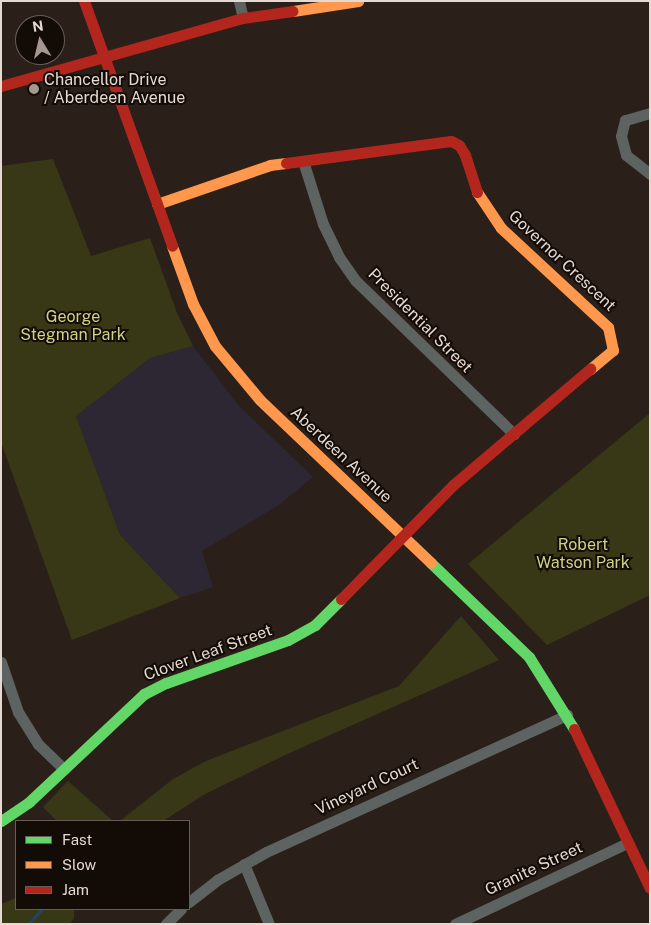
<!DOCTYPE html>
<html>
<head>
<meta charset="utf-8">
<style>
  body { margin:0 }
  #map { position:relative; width:651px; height:925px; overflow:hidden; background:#2a2019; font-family:"Public Sans",sans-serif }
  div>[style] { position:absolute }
  .education>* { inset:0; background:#2d2633 }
  .green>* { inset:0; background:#383817 }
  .stream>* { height:3px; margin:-1.5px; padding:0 1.5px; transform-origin:1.5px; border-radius:1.5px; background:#1e4562 }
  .street>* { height:11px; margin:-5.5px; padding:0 5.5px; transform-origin:5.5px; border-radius:5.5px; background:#5d6360 }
  .fast>* { height:11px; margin:-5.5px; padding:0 5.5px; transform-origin:5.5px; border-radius:5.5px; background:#63d668 }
  .slow>* { height:11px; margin:-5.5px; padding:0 5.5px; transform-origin:5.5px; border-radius:5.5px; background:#ff974d }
  .jam>* { height:11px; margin:-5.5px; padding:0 5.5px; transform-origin:5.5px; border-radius:5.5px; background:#b3261e }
  .dots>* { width:14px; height:14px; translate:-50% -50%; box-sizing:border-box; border:2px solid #130b06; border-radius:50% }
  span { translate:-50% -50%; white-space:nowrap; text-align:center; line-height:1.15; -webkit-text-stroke:4px #130b06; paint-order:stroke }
  .poi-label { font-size:16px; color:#e5d9d1 }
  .left { translate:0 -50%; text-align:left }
  .street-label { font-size:16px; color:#e5d9d1 }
  .park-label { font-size:16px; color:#cdd383 }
  .frame { position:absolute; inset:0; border:2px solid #e5d9d1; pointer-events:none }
  .legend { position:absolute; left:15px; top:820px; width:175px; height:90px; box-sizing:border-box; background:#130b06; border:1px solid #675d57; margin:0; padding:6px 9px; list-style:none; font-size:15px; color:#e5d9d1 }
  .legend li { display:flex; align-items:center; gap:10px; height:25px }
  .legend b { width:25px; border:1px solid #675d57 }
  .north { position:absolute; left:15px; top:15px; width:50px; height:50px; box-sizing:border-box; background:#130b06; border:1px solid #675d57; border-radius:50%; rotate:351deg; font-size:14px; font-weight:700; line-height:20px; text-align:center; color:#e5d9d1 }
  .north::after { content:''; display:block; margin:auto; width:18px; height:22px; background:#a49891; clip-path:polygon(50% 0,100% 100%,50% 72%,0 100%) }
</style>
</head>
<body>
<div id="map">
  <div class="education">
    <div style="clip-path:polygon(193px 346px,239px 406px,313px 477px,279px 505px,202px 551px,213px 587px,180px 598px,120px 535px,76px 416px,150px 358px)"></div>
  </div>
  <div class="green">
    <div style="clip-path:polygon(53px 159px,91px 256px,150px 238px,177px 313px,193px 346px,150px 358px,76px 416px,120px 535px,180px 598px,72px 640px,1px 442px,1px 166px)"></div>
    <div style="clip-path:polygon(650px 413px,650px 595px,547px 645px,468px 564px)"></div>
    <div style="clip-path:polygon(461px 616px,499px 660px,285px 755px,203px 795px,163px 821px,120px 821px,173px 779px,206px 761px,399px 686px)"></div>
    <div style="clip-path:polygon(68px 781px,113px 821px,57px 821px,43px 807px)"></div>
    <div style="clip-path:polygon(16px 898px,16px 909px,74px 909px,74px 918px,70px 924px,1px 924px,1px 904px)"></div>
  </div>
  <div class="stream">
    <div style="left:28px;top:924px;width:21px;rotate:-47deg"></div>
  </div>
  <div class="street">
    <div style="left:239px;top:1px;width:17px;rotate:77deg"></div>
    <div style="left:650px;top:113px;width:26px;rotate:164deg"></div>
    <div style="left:625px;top:120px;width:16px;rotate:104deg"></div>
    <div style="left:621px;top:136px;width:20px;rotate:75deg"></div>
    <div style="left:626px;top:155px;width:31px;rotate:38deg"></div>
    <div style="left:303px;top:161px;width:66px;rotate:72.4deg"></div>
    <div style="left:323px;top:224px;width:37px;rotate:64deg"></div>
    <div style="left:339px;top:257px;width:29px;rotate:55deg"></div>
    <div style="left:356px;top:281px;width:220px;rotate:44.1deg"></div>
    <div style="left:1px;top:662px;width:53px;rotate:71.2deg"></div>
    <div style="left:18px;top:712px;width:38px;rotate:58deg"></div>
    <div style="left:38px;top:744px;width:36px;rotate:44deg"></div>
    <div style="left:244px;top:864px;width:65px;rotate:67.4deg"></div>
    <div style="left:189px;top:902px;width:36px;rotate:-38deg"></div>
    <div style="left:217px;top:880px;width:56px;rotate:-29.7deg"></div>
    <div style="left:266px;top:852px;width:331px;rotate:-24.5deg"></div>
    <div style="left:166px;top:924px;width:21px;rotate:-45deg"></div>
    <div style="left:455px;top:924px;width:190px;rotate:-25.2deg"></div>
  </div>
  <div class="fast">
    <div style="left:431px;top:563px;width:136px;rotate:43.8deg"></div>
    <div style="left:529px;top:657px;width:85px;rotate:58deg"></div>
    <div style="left:1px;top:821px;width:34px;rotate:-34deg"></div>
    <div style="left:29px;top:802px;width:158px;rotate:-43.2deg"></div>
    <div style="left:144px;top:694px;width:25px;rotate:-27deg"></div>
    <div style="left:166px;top:683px;width:129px;rotate:-19.4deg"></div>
    <div style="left:288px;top:640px;width:31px;rotate:-29deg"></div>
    <div style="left:315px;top:625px;width:37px;rotate:-45deg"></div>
  </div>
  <div class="slow">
    <div style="left:293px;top:11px;width:66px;rotate:-8.7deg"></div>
    <div style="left:477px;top:192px;width:43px;rotate:56.3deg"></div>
    <div style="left:501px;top:228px;width:146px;rotate:42.8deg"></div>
    <div style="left:608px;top:327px;width:24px;rotate:78deg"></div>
    <div style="left:613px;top:350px;width:30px;rotate:140deg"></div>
    <div style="left:157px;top:204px;width:120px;rotate:-19deg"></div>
    <div style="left:270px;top:165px;width:16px;rotate:-7deg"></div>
    <div style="left:172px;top:246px;width:62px;rotate:70.1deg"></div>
    <div style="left:193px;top:304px;width:47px;rotate:62.4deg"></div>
    <div style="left:215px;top:346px;width:70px;rotate:50.2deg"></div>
    <div style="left:260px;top:400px;width:236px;rotate:43.6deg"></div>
  </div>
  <div class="jam">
    <div style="left:84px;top:1px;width:260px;rotate:70.2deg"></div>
    <div style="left:1px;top:86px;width:251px;rotate:-15.7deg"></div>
    <div style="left:243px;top:18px;width:50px;rotate:-8deg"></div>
    <div style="left:286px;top:163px;width:166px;rotate:-7.6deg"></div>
    <div style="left:451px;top:141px;width:9px;rotate:27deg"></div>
    <div style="left:459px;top:145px;width:12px;rotate:59deg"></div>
    <div style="left:465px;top:155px;width:39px;rotate:72deg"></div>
    <div style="left:341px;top:599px;width:160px;rotate:-45.5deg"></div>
    <div style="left:453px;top:485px;width:180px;rotate:-40.3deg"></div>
    <div style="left:574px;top:729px;width:176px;rotate:64.5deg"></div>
  </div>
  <div class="dots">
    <div style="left:34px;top:89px;background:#a49891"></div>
  </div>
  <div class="poi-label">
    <span class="left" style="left:44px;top:89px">Chancellor Drive<br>/ Aberdeen Avenue</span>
  </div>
  <div class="street-label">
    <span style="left:562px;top:261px;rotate:43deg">Governor Crescent</span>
    <span style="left:420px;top:321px;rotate:45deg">Presidential Street</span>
    <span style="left:341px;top:455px;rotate:43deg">Aberdeen Avenue</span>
    <span style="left:208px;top:653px;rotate:-20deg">Clover Leaf Street</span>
    <span style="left:367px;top:787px;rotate:-25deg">Vineyard Court</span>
    <span style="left:534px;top:869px;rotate:-25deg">Granite Street</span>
  </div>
  <div class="park-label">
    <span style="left:73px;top:326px">George<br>Stegman Park</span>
    <span style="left:583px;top:554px">Robert<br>Watson Park</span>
  </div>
  <div class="frame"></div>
  <ul class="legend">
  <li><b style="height:6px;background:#63d668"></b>Fast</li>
  <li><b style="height:6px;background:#ff974d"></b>Slow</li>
  <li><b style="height:6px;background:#b3261e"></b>Jam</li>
  </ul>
  <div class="north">N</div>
</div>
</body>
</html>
